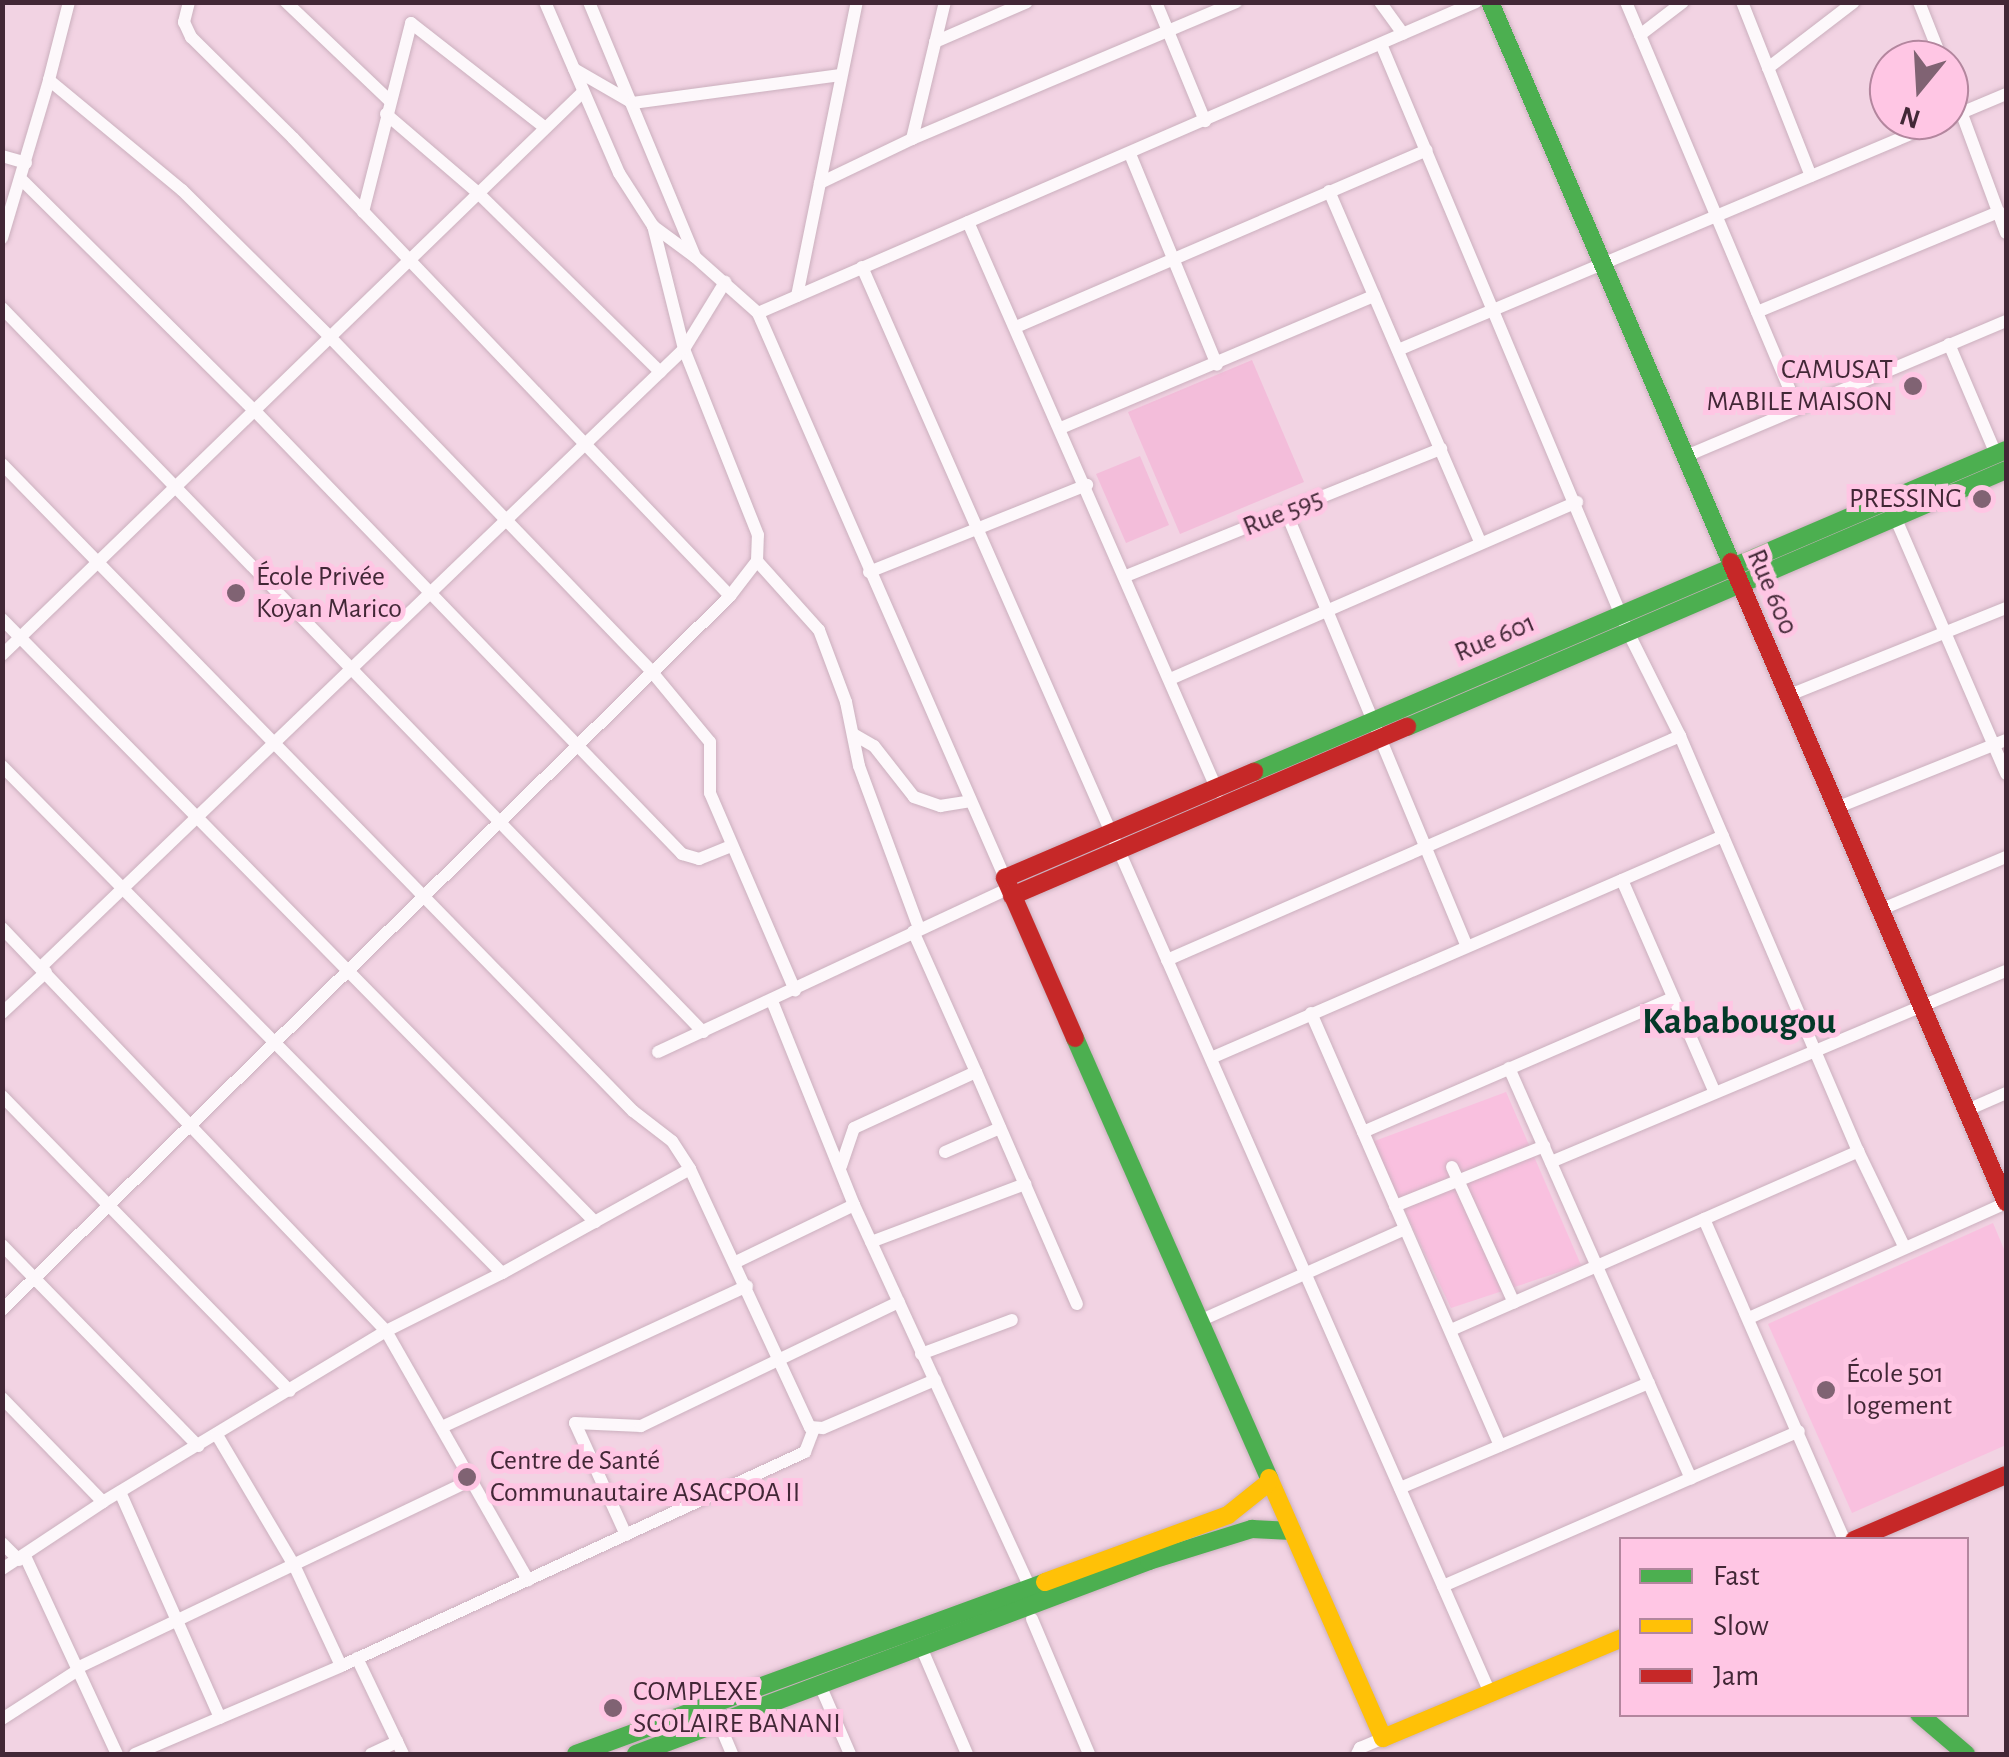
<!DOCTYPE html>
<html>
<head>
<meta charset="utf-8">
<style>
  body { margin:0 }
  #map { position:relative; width:2009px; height:1757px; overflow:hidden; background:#f2d3e3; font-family:"Alegreya Sans",sans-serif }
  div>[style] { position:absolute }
  .built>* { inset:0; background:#f9c0df }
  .green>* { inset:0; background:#f3bdda }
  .roads { filter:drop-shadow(0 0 2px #cbb0be) drop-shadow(0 0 2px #cbb0be) }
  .street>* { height:12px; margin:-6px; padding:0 6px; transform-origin:6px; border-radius:6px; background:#fdf8fb }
  .fast>* { height:18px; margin:-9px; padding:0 9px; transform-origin:9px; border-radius:9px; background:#4caf50 }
  .slow>* { height:18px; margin:-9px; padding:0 9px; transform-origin:9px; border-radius:9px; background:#ffc107 }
  .jam>* { height:18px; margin:-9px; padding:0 9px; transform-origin:9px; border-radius:9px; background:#c62828 }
  .dots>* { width:28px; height:28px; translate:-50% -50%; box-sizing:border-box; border:5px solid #ffc6e4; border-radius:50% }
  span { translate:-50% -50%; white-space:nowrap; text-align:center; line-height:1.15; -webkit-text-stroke:10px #ffc6e4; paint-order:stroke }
  .poi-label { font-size:28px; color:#422736 }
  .right { translate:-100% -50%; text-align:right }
  .left { translate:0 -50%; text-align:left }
  .street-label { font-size:28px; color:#422736 }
  .district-label { font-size:38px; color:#043828; font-weight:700 }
  .frame { position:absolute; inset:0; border:5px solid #422736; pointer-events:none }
  .legend { position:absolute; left:1619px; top:1537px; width:350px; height:180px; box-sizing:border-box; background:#ffc6e4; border:2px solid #b3869e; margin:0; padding:12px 18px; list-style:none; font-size:30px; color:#422736 }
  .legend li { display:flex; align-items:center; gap:20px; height:50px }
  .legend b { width:50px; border:2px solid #b3869e }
  .north { position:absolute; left:1869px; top:40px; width:100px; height:100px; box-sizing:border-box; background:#ffc6e4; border:2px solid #b3869e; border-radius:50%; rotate:198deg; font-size:28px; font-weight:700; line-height:40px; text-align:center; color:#422736 }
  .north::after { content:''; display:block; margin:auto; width:35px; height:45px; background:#806373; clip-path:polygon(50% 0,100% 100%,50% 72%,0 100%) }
</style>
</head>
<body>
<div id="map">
  <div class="built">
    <div style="clip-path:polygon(1506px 1092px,1581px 1265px,1451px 1308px,1372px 1142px)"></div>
    <div style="clip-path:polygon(1993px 1223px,2006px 1254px,2006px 1445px,1852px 1513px,1768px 1324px)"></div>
  </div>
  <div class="green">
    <div style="clip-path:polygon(1252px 360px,1304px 482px,1180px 534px,1128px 412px)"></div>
    <div style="clip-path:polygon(1140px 456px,1169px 525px,1126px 543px,1096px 474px)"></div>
  </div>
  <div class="roads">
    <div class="street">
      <div style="left:69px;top:2px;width:81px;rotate:104.4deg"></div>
      <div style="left:49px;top:80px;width:173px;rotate:39.6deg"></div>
      <div style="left:182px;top:190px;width:207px;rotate:44.8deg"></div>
      <div style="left:329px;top:336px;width:466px;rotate:46.1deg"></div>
      <div style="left:652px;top:672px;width:91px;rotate:50.4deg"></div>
      <div style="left:710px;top:742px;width:51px;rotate:90deg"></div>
      <div style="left:710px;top:793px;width:215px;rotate:66.7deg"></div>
      <div style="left:189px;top:2px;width:21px;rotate:104deg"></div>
      <div style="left:184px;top:22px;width:17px;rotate:65deg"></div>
      <div style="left:191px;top:37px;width:144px;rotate:44.7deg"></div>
      <div style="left:293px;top:138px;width:633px;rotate:46.34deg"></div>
      <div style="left:286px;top:2px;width:144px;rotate:43.6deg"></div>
      <div style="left:545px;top:2px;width:186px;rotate:66.6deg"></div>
      <div style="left:619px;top:173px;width:63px;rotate:57.3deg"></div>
      <div style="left:653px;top:226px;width:52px;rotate:36.4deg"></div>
      <div style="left:589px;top:2px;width:276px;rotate:67.4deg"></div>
      <div style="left:695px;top:257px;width:84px;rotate:41.6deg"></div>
      <div style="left:758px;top:313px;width:617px;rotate:66.39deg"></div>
      <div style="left:1156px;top:2px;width:129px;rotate:67.6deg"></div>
      <div style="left:1380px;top:2px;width:39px;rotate:54deg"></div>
      <div style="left:1626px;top:2px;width:440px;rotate:67.1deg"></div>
      <div style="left:1742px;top:2px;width:187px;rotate:68.4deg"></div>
      <div style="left:1919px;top:2px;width:62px;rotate:68.4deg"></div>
      <div style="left:1640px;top:35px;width:54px;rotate:-37.5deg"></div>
      <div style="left:935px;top:42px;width:100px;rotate:-23.5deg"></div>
      <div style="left:1381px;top:44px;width:638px;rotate:67.21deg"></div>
      <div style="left:1628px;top:632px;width:116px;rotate:63.4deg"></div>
      <div style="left:1680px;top:736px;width:452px;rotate:66.8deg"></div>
      <div style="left:1858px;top:1151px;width:106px;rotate:64.2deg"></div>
      <div style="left:1768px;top:68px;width:108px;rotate:-37.5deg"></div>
      <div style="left:574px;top:69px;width:68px;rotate:30deg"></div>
      <div style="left:633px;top:103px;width:209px;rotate:-7.7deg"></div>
      <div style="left:1949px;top:79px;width:164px;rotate:69.7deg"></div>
      <div style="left:386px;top:114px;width:120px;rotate:40.6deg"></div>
      <div style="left:477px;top:192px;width:257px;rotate:44.5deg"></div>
      <div style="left:1949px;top:118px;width:62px;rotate:-22.8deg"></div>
      <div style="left:912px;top:139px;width:141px;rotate:-76.5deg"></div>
      <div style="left:1130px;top:154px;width:228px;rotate:67.6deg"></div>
      <div style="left:2px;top:156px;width:25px;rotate:16deg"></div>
      <div style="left:23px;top:181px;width:325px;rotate:44.8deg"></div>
      <div style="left:254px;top:410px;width:617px;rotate:46.05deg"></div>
      <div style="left:682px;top:854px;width:18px;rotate:16deg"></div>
      <div style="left:699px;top:859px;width:35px;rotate:-22deg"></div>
      <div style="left:820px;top:183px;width:102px;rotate:-25.6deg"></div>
      <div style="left:912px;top:139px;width:352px;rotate:-22.9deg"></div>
      <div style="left:1329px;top:191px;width:382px;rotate:66.7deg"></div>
      <div style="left:363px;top:212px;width:195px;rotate:-75.7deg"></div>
      <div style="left:411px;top:23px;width:169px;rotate:38deg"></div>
      <div style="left:968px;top:222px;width:622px;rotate:66.32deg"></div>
      <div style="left:2px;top:238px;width:165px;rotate:-73.4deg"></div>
      <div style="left:862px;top:267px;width:1558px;rotate:66.23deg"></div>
      <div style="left:797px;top:296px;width:300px;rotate:-78.5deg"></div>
      <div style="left:2px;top:308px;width:1008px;rotate:45.92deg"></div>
      <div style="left:1757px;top:312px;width:262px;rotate:-22.5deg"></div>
      <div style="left:758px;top:313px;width:782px;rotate:-23.42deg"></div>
      <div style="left:1016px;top:327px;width:447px;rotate:-23.3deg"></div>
      <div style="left:1949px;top:344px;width:120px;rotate:66.9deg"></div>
      <div style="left:1398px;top:350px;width:592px;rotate:-22.84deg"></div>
      <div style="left:1061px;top:428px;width:340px;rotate:-22.9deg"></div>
      <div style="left:1684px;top:457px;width:350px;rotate:-22.9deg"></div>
      <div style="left:2px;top:464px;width:904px;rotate:45.72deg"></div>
      <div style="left:633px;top:1111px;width:49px;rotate:37.6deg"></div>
      <div style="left:672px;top:1141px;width:33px;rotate:57deg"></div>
      <div style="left:690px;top:1169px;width:215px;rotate:151deg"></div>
      <div style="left:502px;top:1273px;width:130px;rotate:153.4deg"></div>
      <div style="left:386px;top:1331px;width:331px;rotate:148.9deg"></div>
      <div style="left:103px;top:1502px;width:121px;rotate:146.4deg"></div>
      <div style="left:1286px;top:512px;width:470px;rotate:67.4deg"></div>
      <div style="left:1895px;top:517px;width:280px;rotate:66.6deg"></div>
      <div style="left:757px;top:561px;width:93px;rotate:48.1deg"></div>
      <div style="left:819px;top:630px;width:77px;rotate:69.4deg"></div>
      <div style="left:846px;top:702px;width:65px;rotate:78.5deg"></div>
      <div style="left:859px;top:766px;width:173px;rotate:69.7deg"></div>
      <div style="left:869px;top:572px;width:235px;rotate:-21.8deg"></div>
      <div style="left:1126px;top:576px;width:340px;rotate:-22deg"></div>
      <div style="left:2px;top:619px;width:846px;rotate:45.48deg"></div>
      <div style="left:2px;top:655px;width:809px;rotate:-44.1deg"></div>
      <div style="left:1170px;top:679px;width:444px;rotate:-23.5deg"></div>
      <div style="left:1787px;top:696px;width:236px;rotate:-21.9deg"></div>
      <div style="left:853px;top:734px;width:24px;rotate:30deg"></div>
      <div style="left:874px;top:746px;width:65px;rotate:51.9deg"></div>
      <div style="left:914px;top:797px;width:28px;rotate:19deg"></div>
      <div style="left:940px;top:806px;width:31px;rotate:-9deg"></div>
      <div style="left:2px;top:766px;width:712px;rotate:45.4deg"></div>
      <div style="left:1836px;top:808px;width:183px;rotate:-21.8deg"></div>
      <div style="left:1622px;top:880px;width:232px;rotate:66.4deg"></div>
      <div style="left:1880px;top:910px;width:137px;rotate:-22.8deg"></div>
      <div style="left:2px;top:928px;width:557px;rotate:46.38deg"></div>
      <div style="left:386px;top:1331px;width:287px;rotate:60.3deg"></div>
      <div style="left:1167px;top:960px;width:560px;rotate:-23.59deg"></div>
      <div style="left:41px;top:967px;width:892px;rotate:-43.86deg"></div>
      <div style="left:684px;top:349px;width:79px;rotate:-58.5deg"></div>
      <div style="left:772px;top:1001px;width:220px;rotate:68.1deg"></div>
      <div style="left:854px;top:1205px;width:421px;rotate:65.3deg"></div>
      <div style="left:2px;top:1013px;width:60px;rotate:-43deg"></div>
      <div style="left:1311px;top:1013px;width:472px;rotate:66.4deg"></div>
      <div style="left:658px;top:1052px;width:387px;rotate:-25deg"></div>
      <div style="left:1211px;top:1058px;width:558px;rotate:-23.44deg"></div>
      <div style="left:1509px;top:1068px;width:449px;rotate:66.1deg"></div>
      <div style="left:976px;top:1072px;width:253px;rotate:66.5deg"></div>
      <div style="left:2px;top:1096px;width:412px;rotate:45.7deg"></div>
      <div style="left:1967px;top:1110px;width:43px;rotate:-23.6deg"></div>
      <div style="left:1363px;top:1132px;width:338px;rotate:-23.4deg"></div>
      <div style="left:945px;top:1152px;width:60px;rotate:-23.6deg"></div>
      <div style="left:1551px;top:1162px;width:493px;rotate:-22.8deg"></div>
      <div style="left:841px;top:1166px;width:40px;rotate:-71.1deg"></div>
      <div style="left:854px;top:1128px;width:134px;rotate:-24.7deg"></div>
      <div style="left:976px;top:1072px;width:154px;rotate:-114.1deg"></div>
      <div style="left:1452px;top:1167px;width:149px;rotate:65.5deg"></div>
      <div style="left:690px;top:1169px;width:285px;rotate:65.1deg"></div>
      <div style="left:810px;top:1427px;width:13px;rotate:4deg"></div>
      <div style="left:823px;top:1428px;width:122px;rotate:-23.2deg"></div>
      <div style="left:1395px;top:1206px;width:161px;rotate:-21.9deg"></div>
      <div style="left:1704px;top:1219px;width:350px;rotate:66.4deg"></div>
      <div style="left:871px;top:1242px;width:165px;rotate:-20.6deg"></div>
      <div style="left:2px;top:1245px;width:281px;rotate:45.7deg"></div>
      <div style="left:736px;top:1262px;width:131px;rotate:-25.8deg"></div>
      <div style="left:2px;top:1310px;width:1020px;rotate:-44.44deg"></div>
      <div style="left:730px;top:596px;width:44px;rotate:-52.4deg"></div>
      <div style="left:757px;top:561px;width:26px;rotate:-88deg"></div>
      <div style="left:758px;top:535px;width:200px;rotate:-111.7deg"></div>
      <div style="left:684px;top:349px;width:127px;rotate:-104.1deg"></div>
      <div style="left:1749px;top:1318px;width:282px;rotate:-24.1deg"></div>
      <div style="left:1197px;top:1322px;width:228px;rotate:-24.1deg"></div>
      <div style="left:1451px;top:1330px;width:445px;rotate:-23.7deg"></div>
      <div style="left:921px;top:1354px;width:97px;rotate:-20.5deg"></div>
      <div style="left:2px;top:1398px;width:145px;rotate:45.8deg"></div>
      <div style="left:442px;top:1427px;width:336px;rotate:-24.8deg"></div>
      <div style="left:217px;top:1435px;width:151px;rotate:59.4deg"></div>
      <div style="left:294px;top:1565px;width:111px;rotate:65deg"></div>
      <div style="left:1400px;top:1488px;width:270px;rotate:-22.9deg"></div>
      <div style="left:120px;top:1492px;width:247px;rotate:66.1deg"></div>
      <div style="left:626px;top:1535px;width:123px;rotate:-114.5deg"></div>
      <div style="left:575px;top:1423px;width:66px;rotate:2.6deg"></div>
      <div style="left:641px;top:1426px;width:286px;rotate:-25.7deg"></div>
      <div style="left:2px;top:1543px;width:24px;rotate:45deg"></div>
      <div style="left:25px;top:1556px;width:218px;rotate:65.1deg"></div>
      <div style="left:1443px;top:1586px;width:388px;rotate:-23.5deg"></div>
      <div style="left:1032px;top:1619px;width:147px;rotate:67.1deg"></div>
      <div style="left:921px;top:1647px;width:116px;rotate:66.7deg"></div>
      <div style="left:357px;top:1658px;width:106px;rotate:64.4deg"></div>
      <div style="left:77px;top:1668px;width:437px;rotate:-25.5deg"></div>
      <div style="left:820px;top:1685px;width:75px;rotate:66.5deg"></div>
      <div style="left:2px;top:1719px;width:90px;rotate:-32.8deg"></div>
      <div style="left:719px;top:1723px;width:34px;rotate:67deg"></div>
      <div style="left:135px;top:1754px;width:224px;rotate:-23.1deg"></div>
      <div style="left:341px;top:1666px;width:511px;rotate:-24.76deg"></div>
      <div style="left:805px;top:1452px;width:25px;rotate:-69deg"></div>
      <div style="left:371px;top:1754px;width:29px;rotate:-25deg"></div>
      <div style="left:1357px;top:1754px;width:7px;rotate:-63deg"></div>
      <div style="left:1360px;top:1748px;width:25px;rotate:-23deg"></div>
    </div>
    <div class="fast">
      <div style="left:1490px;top:2px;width:610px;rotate:66.72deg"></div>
      <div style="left:1407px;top:727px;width:652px;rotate:-23.22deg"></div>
      <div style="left:1254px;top:772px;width:818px;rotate:-23.18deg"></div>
      <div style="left:1075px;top:1038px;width:481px;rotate:66.2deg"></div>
      <div style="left:1919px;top:1714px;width:62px;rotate:40.4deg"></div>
      <div style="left:576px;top:1754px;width:500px;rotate:-20.1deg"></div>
      <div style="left:636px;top:1754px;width:548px;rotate:-20.62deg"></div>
      <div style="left:1149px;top:1561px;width:108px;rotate:-17.3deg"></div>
      <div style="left:1252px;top:1529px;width:40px;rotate:2.9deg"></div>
    </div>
    <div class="slow">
      <div style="left:1269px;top:1478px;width:284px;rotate:66.3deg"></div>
      <div style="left:1383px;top:1738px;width:259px;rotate:-22.7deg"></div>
      <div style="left:1045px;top:1582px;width:195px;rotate:-20.1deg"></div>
      <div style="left:1228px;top:1515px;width:51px;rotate:-38.7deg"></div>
    </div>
    <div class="jam">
      <div style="left:1731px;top:562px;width:697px;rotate:66.75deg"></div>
      <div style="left:1012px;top:896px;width:430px;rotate:-23.2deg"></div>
      <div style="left:1075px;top:1038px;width:175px;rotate:-113.6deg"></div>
      <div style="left:1005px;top:878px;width:271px;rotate:-23.1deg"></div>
      <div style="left:1854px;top:1540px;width:165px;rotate:-23.2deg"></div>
    </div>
  </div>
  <div class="dots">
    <div style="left:1913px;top:386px;background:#806373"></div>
    <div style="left:1982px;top:499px;background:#806373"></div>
    <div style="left:236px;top:593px;background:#806373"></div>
    <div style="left:1826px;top:1390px;background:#806373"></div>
    <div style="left:467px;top:1477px;background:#806373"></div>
    <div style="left:613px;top:1708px;background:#806373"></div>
  </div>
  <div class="poi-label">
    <span class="right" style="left:1893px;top:386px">CAMUSAT<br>MABILE MAISON</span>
    <span class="right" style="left:1962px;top:499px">PRESSING</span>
    <span class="left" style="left:256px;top:593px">École Privée<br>Koyan Marico</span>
    <span class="left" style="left:1846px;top:1390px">École 501<br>logement</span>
    <span class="left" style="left:490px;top:1477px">Centre de Santé<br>Communautaire ASACPOA II</span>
    <span class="left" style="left:633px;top:1708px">COMPLEXE<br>SCOLAIRE BANANI</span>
  </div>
  <div class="street-label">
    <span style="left:1283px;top:513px;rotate:-22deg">Rue 595</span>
    <span style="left:1772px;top:592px;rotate:67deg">Rue 600</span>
    <span style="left:1495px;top:638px;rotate:-23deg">Rue 601</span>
  </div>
  <div class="district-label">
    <span style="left:1739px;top:1023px">Kababougou</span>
  </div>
  <div class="frame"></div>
  <ul class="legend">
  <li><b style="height:12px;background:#4caf50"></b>Fast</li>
  <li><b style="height:12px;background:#ffc107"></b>Slow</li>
  <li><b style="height:12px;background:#c62828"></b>Jam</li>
  </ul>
  <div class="north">N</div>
</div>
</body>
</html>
